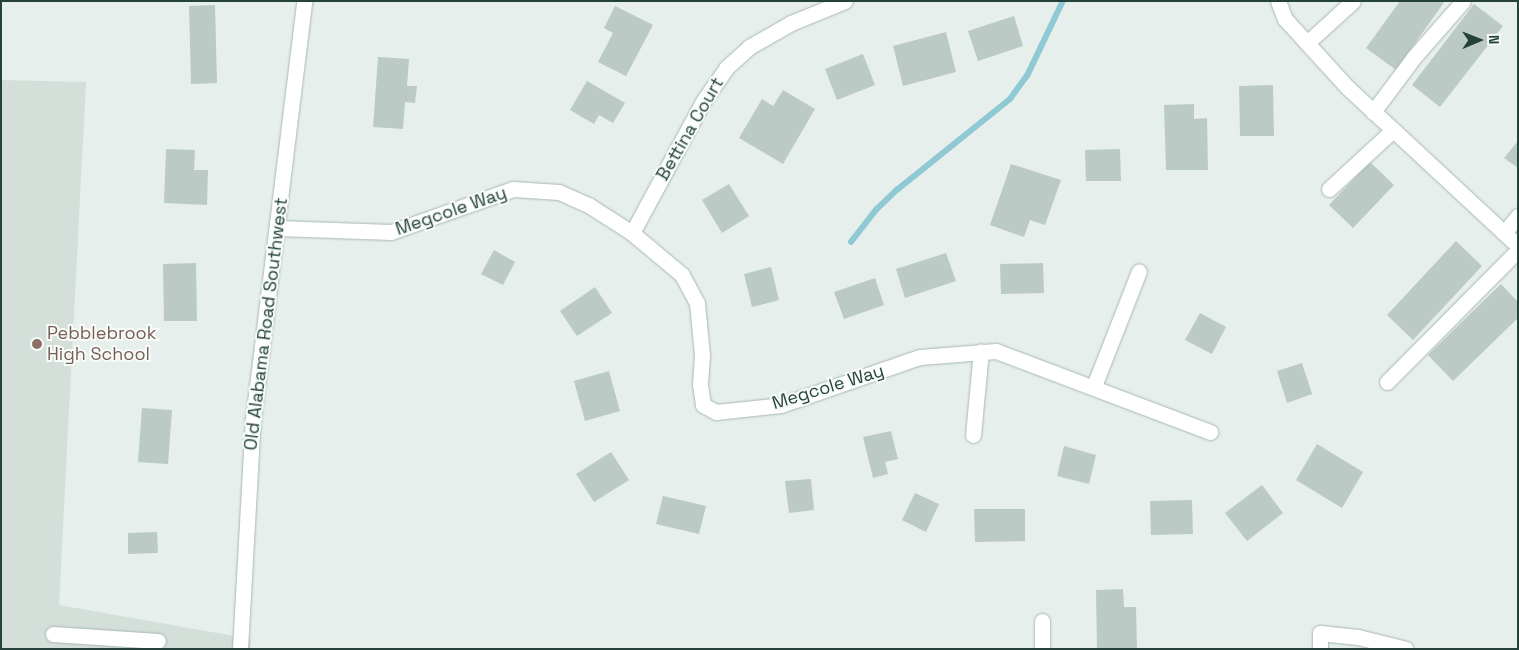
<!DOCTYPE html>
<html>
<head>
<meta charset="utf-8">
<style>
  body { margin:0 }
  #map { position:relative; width:1519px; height:650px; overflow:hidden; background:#e6efeb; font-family:"Space Grotesk",sans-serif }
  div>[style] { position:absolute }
  .built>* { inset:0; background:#d4dfda }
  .stream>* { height:5.5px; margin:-2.75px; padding:0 2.75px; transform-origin:2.75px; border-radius:2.75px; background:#8ec9d4 }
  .building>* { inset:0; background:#bbcac4 }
  .roads { filter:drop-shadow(0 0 1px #a8b8b2) drop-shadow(0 0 1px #a8b8b2) }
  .minor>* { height:15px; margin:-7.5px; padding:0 7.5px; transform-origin:7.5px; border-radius:7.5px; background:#fff }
  .dots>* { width:14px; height:14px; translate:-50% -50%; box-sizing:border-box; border:2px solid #f7fbf9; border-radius:50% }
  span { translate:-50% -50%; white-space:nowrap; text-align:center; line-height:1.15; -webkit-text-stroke:4px #f7fbf9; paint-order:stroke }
  .street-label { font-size:18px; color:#24423a }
  .education-label { font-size:18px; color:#785e54 }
  .left { translate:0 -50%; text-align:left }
  .frame { position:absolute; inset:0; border:2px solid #24423a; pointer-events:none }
  .north { position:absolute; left:1454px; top:15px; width:50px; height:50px; -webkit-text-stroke:4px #f7fbf9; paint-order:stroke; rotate:89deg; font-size:14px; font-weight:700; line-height:20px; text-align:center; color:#24423a }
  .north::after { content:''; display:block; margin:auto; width:18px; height:22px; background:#24423a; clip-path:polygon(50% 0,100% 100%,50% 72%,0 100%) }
</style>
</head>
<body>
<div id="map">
  <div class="built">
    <div style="clip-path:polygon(1px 80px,86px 82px,59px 605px,251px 639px,250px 649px,1px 649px)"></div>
  </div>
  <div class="stream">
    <div style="left:851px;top:242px;width:41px;rotate:-52deg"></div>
    <div style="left:876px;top:210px;width:29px;rotate:-44deg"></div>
    <div style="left:897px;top:190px;width:145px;rotate:-38.8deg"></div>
    <div style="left:1010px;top:99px;width:29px;rotate:-54deg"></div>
    <div style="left:1027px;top:76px;width:83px;rotate:-64.4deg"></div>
  </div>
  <div class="building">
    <div style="clip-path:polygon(1400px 1px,1445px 1px,1396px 70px,1366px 48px)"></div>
    <div style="clip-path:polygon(1474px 4px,1503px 26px,1440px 107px,1412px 85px)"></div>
    <div style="clip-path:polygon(215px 5px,217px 83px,191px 84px,189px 6px)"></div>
    <div style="clip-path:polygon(615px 6px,653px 25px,626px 76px,598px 62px,613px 33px,604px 28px)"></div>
    <div style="clip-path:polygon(1014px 16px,1023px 46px,978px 61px,968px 31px)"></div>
    <div style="clip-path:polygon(946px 32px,956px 72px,903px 86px,893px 46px)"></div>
    <div style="clip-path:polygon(863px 54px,875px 85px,837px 100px,825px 69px)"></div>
    <div style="clip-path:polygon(378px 57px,409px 59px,407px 86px,417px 86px,415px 103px,405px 102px,403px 129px,373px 127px)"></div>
    <div style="clip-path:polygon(587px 81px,625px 103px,613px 123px,599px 115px,594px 124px,570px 110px)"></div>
    <div style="clip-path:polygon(1273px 85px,1274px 136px,1240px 136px,1239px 86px)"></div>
    <div style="clip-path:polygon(783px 90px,815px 109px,783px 164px,739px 138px,762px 99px,773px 106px)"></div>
    <div style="clip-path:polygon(1194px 104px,1194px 119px,1207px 118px,1208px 170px,1166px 170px,1164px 105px)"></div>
    <div style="clip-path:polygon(1518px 141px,1518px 168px,1504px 158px)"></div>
    <div style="clip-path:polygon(166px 149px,195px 150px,194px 170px,208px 170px,207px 205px,164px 203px)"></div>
    <div style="clip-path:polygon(1120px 149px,1121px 181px,1086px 181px,1085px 150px)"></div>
    <div style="clip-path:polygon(1370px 162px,1394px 185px,1353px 228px,1329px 205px)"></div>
    <div style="clip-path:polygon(1011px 164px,1061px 180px,1045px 225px,1030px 220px,1024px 237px,990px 225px)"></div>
    <div style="clip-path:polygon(729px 184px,749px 216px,722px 233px,702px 200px)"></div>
    <div style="clip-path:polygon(1456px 241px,1482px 266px,1413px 340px,1387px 315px)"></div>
    <div style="clip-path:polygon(494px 250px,515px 262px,503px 285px,481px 274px)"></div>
    <div style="clip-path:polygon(946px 253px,956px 281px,905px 298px,896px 269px)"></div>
    <div style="clip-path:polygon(196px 263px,197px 321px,164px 321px,163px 264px)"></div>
    <div style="clip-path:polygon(1043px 263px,1044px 293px,1001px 294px,1000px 264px)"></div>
    <div style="clip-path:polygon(771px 267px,779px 300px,752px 307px,744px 274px)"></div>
    <div style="clip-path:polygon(875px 278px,884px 305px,844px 319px,834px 292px)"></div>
    <div style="clip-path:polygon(1501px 284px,1518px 302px,1518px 318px,1453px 381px,1428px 355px)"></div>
    <div style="clip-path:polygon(595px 287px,612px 313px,577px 336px,560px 311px)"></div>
    <div style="clip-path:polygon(1200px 313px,1226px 327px,1212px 354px,1185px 340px)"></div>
    <div style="clip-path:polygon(1302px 363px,1312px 394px,1287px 403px,1277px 371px)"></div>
    <div style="clip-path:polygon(609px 371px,620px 411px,585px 421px,574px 381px)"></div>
    <div style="clip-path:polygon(142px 408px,172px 410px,168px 464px,138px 462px)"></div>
    <div style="clip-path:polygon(891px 431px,898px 459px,885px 462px,888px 474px,873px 478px,863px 437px)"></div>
    <div style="clip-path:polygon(1317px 444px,1363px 472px,1342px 508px,1296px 480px)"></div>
    <div style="clip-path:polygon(1064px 446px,1096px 455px,1089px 484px,1057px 476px)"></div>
    <div style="clip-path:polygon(611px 452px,629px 480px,594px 502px,576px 474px)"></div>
    <div style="clip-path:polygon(811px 479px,814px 510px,789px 513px,785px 481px)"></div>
    <div style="clip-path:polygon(1262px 485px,1283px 513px,1247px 541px,1225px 513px)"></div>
    <div style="clip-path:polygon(915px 493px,939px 504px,926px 532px,902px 520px)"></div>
    <div style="clip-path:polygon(663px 496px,706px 506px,699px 534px,656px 524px)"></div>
    <div style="clip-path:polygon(1192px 500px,1193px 534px,1151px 535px,1150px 501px)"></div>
    <div style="clip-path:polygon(974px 509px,1025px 509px,1025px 541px,975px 542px)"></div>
    <div style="clip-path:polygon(157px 532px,158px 553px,128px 554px,128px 533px)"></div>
    <div style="clip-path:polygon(1123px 589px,1124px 607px,1136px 607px,1137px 649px,1097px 649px,1096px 590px)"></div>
  </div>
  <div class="roads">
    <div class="minor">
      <div style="left:1278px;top:1px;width:19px;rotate:69deg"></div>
      <div style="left:1285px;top:19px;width:92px;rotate:47.6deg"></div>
      <div style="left:1347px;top:87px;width:233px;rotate:42.9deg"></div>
      <div style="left:1307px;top:43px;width:62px;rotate:-42.4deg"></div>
      <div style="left:1373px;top:112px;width:69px;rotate:-53.3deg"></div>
      <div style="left:1414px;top:57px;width:74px;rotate:-48.8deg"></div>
      <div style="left:1329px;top:189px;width:87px;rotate:-42.7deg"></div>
      <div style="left:277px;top:228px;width:114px;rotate:2deg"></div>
      <div style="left:391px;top:232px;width:129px;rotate:-19.4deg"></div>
      <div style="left:513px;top:189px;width:46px;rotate:3.7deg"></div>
      <div style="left:559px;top:192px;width:34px;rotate:24deg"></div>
      <div style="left:590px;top:206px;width:50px;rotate:32.7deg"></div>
      <div style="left:632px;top:233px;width:65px;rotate:40deg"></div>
      <div style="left:682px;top:275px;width:32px;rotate:62deg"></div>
      <div style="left:697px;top:303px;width:52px;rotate:84.5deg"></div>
      <div style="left:702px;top:355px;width:29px;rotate:94deg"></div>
      <div style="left:700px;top:384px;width:21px;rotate:82deg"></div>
      <div style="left:703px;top:405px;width:15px;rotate:28deg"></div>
      <div style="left:716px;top:412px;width:65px;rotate:-6.1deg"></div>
      <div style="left:781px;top:405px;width:147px;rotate:-19.1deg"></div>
      <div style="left:920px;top:357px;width:76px;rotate:-4.5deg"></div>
      <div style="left:996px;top:351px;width:229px;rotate:20.7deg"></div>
      <div style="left:632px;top:233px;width:151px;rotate:-61.6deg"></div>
      <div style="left:704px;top:100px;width:39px;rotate:-55deg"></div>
      <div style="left:726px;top:68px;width:31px;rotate:-42deg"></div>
      <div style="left:749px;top:47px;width:48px;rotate:-29.7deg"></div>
      <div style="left:791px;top:23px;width:58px;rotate:-22.2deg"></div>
      <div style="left:1504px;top:233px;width:22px;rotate:-51deg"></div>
      <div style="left:1387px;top:382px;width:186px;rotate:-45.2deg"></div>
      <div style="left:1094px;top:386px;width:123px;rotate:-68.6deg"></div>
      <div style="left:973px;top:435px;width:84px;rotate:-84.6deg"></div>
      <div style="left:1042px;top:621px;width:28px;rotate:90deg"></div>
      <div style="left:53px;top:634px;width:105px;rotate:3.8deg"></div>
      <div style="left:240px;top:649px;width:230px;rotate:-86.8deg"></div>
      <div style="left:253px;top:419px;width:421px;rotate:-83deg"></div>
      <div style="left:1320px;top:649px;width:16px;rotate:-90deg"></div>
      <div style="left:1320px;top:633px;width:38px;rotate:6deg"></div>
      <div style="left:1358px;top:637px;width:49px;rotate:14deg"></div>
    </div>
  </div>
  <div class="dots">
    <div style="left:37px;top:344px;background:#8d6e63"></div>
  </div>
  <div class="street-label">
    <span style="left:690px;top:129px;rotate:-60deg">Bettina Court</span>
    <span style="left:451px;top:211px;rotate:-19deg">Megcole Way</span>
    <span style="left:266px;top:324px;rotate:-83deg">Old Alabama Road Southwest</span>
    <span style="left:828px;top:387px;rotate:-17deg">Megcole Way</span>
  </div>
  <div class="education-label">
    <span class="left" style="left:47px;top:344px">Pebblebrook<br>High School</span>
  </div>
  <div class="frame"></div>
  <div class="north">N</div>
</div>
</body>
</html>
